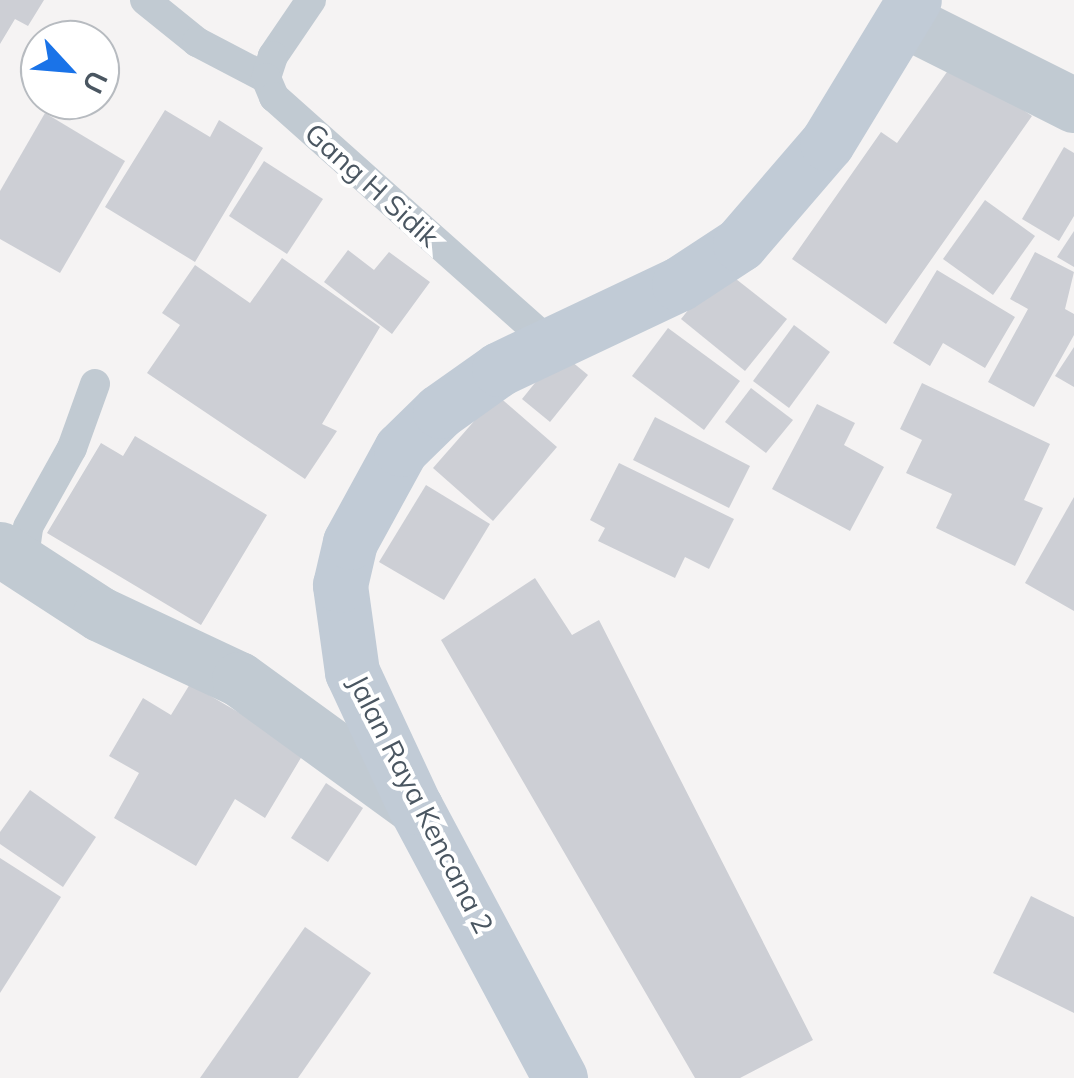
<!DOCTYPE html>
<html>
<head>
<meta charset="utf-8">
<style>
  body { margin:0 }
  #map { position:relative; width:1074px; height:1078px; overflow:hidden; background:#f5f3f3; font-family:Mulish,sans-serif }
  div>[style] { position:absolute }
  .building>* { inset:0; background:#cdcfd5 }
  .lane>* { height:30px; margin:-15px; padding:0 15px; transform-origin:15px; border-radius:15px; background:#c1cad2 }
  .street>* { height:55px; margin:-27.5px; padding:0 27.5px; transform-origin:27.5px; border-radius:27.5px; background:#c1cad2 }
  .secondary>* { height:55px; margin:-27.5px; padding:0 27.5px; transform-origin:27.5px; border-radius:27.5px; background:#c1cbd6 }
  span { translate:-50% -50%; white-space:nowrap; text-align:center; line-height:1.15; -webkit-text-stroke:8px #fff; paint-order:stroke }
  .street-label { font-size:28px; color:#4a5661 }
  .north { position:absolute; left:20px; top:20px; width:100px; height:100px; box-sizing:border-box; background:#fff; border:2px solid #b7bbc0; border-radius:50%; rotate:116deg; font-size:28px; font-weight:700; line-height:40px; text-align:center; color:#4a5661 }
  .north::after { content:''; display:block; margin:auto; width:35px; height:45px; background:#1a73e8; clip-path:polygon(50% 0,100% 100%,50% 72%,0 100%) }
</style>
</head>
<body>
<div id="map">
  <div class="building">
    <div style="clip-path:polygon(0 0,44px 0,28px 26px,15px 19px,0 44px)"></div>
    <div style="clip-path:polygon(954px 62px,1032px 116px,886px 324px,792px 259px,881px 132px,897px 143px)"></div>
    <div style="clip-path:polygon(165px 110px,210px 137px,219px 120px,263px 148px,195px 262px,105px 207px)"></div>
    <div style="clip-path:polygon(45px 113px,125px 161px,60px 273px,0 239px,0 191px)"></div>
    <div style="clip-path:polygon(1064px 147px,1074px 153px,1074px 216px,1059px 241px,1022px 219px)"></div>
    <div style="clip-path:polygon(264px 161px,323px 199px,287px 254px,229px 216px)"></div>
    <div style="clip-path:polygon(985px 200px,1035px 236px,993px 295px,943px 259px)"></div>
    <div style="clip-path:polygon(1074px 231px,1074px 267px,1057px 257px)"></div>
    <div style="clip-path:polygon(348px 250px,374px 270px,389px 252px,430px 282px,392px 334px,324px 282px)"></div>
    <div style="clip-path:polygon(1035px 252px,1074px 272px,1065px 309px,1074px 314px,1074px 335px,1034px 407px,988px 382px,1028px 309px,1010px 299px)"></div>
    <div style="clip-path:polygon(282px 258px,380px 327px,322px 424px,337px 431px,305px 479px,147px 373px,180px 325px,162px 313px,195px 265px,250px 303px)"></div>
    <div style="clip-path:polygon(722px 268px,787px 319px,745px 371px,681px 319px)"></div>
    <div style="clip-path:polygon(937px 270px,1015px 317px,985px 368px,943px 343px,930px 366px,893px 343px)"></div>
    <div style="clip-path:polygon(794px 325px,830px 352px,789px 408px,753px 381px)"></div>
    <div style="clip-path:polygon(668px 328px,740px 381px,704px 430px,632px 376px)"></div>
    <div style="clip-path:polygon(1074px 347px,1074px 387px,1055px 376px)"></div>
    <div style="clip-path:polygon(560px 352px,588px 375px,550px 422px,522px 399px)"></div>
    <div style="clip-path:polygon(922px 383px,1050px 444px,1024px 500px,1043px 508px,1015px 566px,936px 528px,952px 494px,906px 473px,922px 440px,900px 429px)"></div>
    <div style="clip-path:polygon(751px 388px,793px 420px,766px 453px,725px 422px)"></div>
    <div style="clip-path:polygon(497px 395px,557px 447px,493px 521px,433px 468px)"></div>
    <div style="clip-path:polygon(817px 404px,855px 423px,844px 445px,884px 467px,850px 531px,772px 489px)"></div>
    <div style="clip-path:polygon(655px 417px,750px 466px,729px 508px,633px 460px)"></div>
    <div style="clip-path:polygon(135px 436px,267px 515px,201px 625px,47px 533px,101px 443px,123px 456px)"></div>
    <div style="clip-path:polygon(619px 463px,734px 519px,709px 569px,685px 557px,675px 578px,598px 541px,605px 528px,590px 520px)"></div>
    <div style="clip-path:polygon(426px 485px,490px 524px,444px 600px,379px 562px)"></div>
    <div style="clip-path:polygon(1074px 497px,1074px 611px,1025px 583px)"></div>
    <div style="clip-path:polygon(535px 578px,572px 635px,599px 620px,813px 1040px,740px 1078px,695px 1078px,441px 640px)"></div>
    <div style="clip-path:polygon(190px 684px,305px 751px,265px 818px,235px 799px,196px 866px,114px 818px,139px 773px,109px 756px,143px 698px,171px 715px)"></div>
    <div style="clip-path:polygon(326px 783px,363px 808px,328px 862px,291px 838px)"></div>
    <div style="clip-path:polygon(30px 790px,96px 837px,63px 887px,0 844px,0 832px)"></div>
    <div style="clip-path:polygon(0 858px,61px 897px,0 993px)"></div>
    <div style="clip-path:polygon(1031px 896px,1074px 917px,1074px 1013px,993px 973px)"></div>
    <div style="clip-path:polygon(305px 927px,371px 973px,298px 1078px,200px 1078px)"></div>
  </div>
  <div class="lane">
    <div style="left:145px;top:0;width:67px;rotate:38.9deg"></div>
    <div style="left:197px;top:42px;width:78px;rotate:27.6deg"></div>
    <div style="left:311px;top:0;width:68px;rotate:124.2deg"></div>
    <div style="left:273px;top:56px;width:23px;rotate:108deg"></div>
    <div style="left:266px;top:78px;width:21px;rotate:67deg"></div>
    <div style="left:274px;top:97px;width:374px;rotate:41.7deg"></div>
    <div style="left:23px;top:564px;width:37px;rotate:-82deg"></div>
    <div style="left:28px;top:527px;width:90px;rotate:-60.9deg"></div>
    <div style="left:72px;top:448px;width:68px;rotate:-70.2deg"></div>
  </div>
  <div class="street">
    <div style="left:904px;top:20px;width:190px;rotate:26.6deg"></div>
    <div style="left:0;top:549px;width:119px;rotate:33deg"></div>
    <div style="left:100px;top:614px;width:153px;rotate:25.1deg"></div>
    <div style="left:239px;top:679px;width:218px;rotate:36deg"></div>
  </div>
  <div class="secondary">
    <div style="left:560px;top:1078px;width:307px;rotate:-118.1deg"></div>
    <div style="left:415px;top:807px;width:149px;rotate:-115deg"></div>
    <div style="left:352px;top:672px;width:88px;rotate:-97.9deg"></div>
    <div style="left:340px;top:585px;width:44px;rotate:-76.9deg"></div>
    <div style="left:350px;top:542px;width:106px;rotate:-61.3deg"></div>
    <div style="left:401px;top:449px;width:54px;rotate:-44.3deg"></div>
    <div style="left:440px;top:411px;width:72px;rotate:-35.4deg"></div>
    <div style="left:499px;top:369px;width:199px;rotate:-25.3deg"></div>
    <div style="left:679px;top:284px;width:73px;rotate:-33.3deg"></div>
    <div style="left:740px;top:244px;width:133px;rotate:-49.3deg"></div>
    <div style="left:827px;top:143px;width:167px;rotate:-58.7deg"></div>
  </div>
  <div class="street-label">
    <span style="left:372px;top:185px;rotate:42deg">Gang H Sidik</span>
    <span style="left:421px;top:804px;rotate:63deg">Jalan Raya Kencana 2</span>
  </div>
  <div class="north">U</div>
</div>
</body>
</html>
